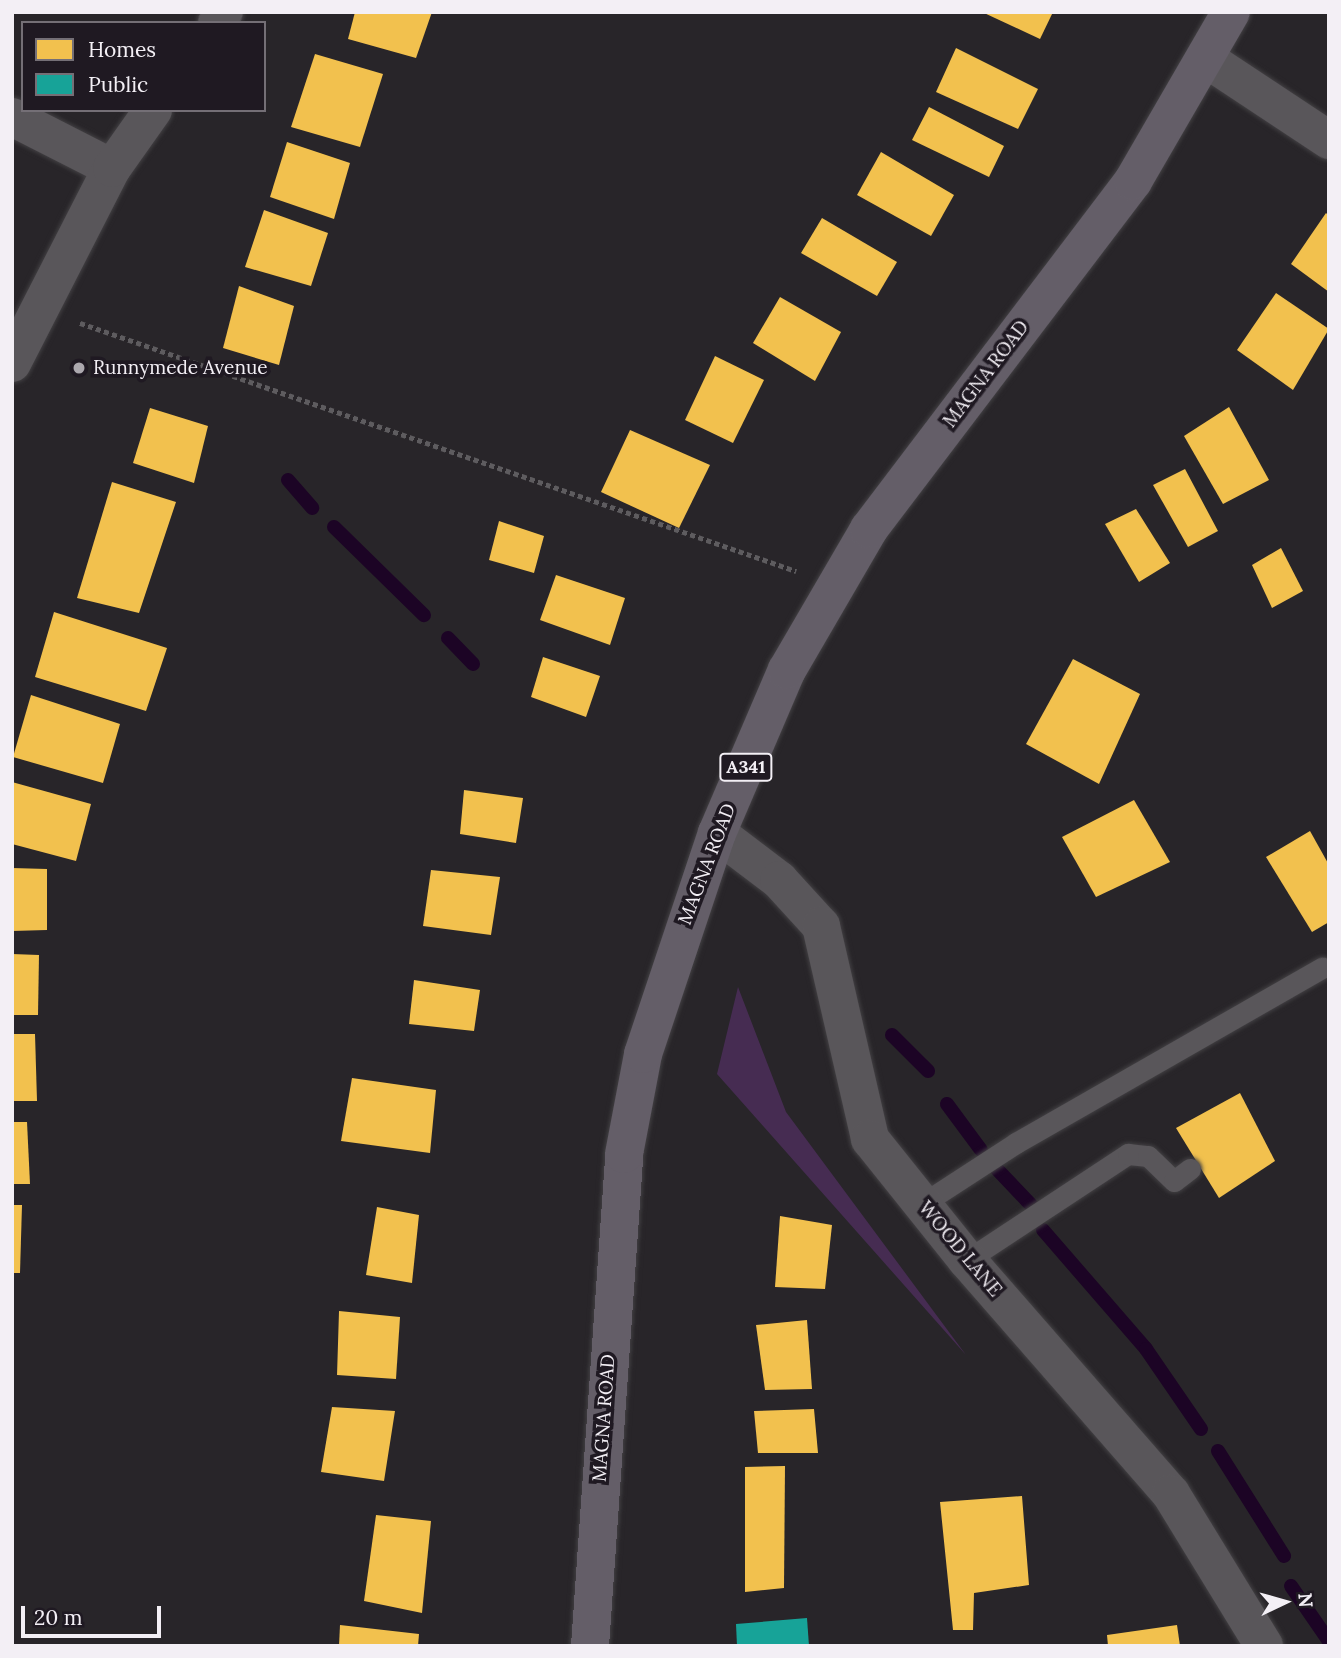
<!DOCTYPE html>
<html>
<head>
<meta charset="utf-8">
<style>
  body { margin:0 }
  #map { position:relative; width:1341px; height:1658px; overflow:hidden; background:#282529; font-family:Lora,serif }
  div>[style] { position:absolute }
  .green>* { inset:0; background:#462c52 }
  .homes>* { inset:0; background:#f2c14e }
  .public>* { inset:0; background:#17a398 }
  .stream>* { height:14px; margin:-7px; padding:0 7px; transform-origin:7px; border-radius:7px; background:#1c0425 }
  .path>* { height:4.5px; margin-top:-2.25px; transform-origin:0; background:repeating-linear-gradient(90deg,#5e5c5f 0 5px,transparent 0 8.5px) }
  .roads { filter:drop-shadow(0 0 2px #424043) drop-shadow(0 0 2px #424043) }
  .lane>* { height:21px; margin:-10.5px; padding:0 10.5px; transform-origin:10.5px; border-radius:10.5px; background:#59565a }
  .street>* { height:38px; margin:-19px; padding:0 19px; transform-origin:19px; border-radius:19px; background:#59565a }
  .primary>* { height:38px; margin:-19px; padding:0 19px; transform-origin:19px; border-radius:19px; background:#645e68 }
  .dots>* { width:19px; height:19px; translate:-50% -50%; box-sizing:border-box; border:4px solid #1f1922; border-radius:50% }
  span { translate:-50% -50%; white-space:nowrap; text-align:center; line-height:1.15; -webkit-text-stroke:7px #1f1922; paint-order:stroke }
  .shield-label span { padding:2px 5px; background:#1f1922; border:2px solid; border-radius:5px; -webkit-text-stroke-width:0 }
  .shield-label { font-size:18px; color:#f3eff5; font-weight:700 }
  .poi-label { font-size:19px; color:#f3eff5 }
  .left { translate:0 -50%; text-align:left }
  .street-label { font-size:19px; color:#f3eff5 }
  .frame { position:absolute; inset:0; border:14px solid #f3eff5; pointer-events:none }
  .legend { position:absolute; left:21px; top:21px; width:245px; height:91px; box-sizing:border-box; background:#1f1922; border:2px solid #746f76; margin:0; padding:9px 12px; list-style:none; font-size:21px; color:#f3eff5 }
  .legend li { display:flex; align-items:center; gap:14px; height:35px }
  .legend b { width:35px; border:2px solid #746f76 }
  .north { position:absolute; left:1250px; top:1567px; width:70px; height:70px; -webkit-text-stroke:5px #1f1922; paint-order:stroke; rotate:85deg; font-size:19px; font-weight:700; line-height:28px; text-align:center; color:#f3eff5 }
  .north::after { content:''; display:block; margin:auto; width:24px; height:32px; background:#f3eff5; clip-path:polygon(50% 0,100% 100%,50% 72%,0 100%) }
  .scale { position:absolute; left:21px; top:1606px; width:140px; height:32px; box-sizing:border-box; border:4px solid #f3eff5; border-top:0; padding-left:9px; font-size:21px; line-height:24px; white-space:nowrap; color:#f3eff5; -webkit-text-stroke:5px #1f1922; paint-order:stroke }
</style>
</head>
<body>
<div id="map">
  <div class="green">
    <div style="clip-path:polygon(738px 987px,786px 1112px,966px 1355px,717px 1074px)"></div>
  </div>
  <div class="homes">
    <div style="clip-path:polygon(355px 12px,432px 12px,416px 58px,348px 39px)"></div>
    <div style="clip-path:polygon(982px 12px,1053px 12px,1040px 39px)"></div>
    <div style="clip-path:polygon(956px 48px,1038px 89px,1018px 129px,936px 92px)"></div>
    <div style="clip-path:polygon(315px 54px,383px 74px,360px 147px,291px 127px)"></div>
    <div style="clip-path:polygon(929px 107px,1004px 146px,989px 177px,912px 140px)"></div>
    <div style="clip-path:polygon(287px 142px,350px 163px,334px 219px,270px 197px)"></div>
    <div style="clip-path:polygon(881px 152px,954px 195px,931px 236px,857px 195px)"></div>
    <div style="clip-path:polygon(264px 210px,328px 233px,311px 286px,245px 267px)"></div>
    <div style="clip-path:polygon(1326px 213px,1329px 216px,1329px 292px,1291px 264px)"></div>
    <div style="clip-path:polygon(822px 218px,897px 262px,877px 296px,801px 253px)"></div>
    <div style="clip-path:polygon(239px 286px,294px 306px,279px 365px,223px 348px)"></div>
    <div style="clip-path:polygon(1276px 293px,1329px 329px,1293px 390px,1237px 350px)"></div>
    <div style="clip-path:polygon(780px 297px,841px 332px,815px 381px,753px 343px)"></div>
    <div style="clip-path:polygon(715px 356px,764px 380px,733px 443px,685px 420px)"></div>
    <div style="clip-path:polygon(1229px 407px,1269px 480px,1223px 504px,1184px 436px)"></div>
    <div style="clip-path:polygon(150px 408px,208px 426px,194px 483px,133px 463px)"></div>
    <div style="clip-path:polygon(630px 430px,710px 465px,679px 528px,601px 492px)"></div>
    <div style="clip-path:polygon(1185px 469px,1218px 531px,1188px 547px,1153px 485px)"></div>
    <div style="clip-path:polygon(112px 482px,176px 502px,139px 613px,77px 598px)"></div>
    <div style="clip-path:polygon(1136px 509px,1170px 563px,1139px 582px,1105px 524px)"></div>
    <div style="clip-path:polygon(499px 521px,544px 536px,534px 573px,489px 560px)"></div>
    <div style="clip-path:polygon(1281px 548px,1303px 591px,1272px 608px,1252px 565px)"></div>
    <div style="clip-path:polygon(556px 575px,625px 598px,610px 645px,540px 620px)"></div>
    <div style="clip-path:polygon(54px 612px,167px 648px,146px 711px,35px 677px)"></div>
    <div style="clip-path:polygon(543px 657px,600px 676px,586px 717px,531px 697px)"></div>
    <div style="clip-path:polygon(1073px 659px,1140px 694px,1099px 784px,1026px 744px)"></div>
    <div style="clip-path:polygon(31px 695px,120px 724px,103px 783px,13px 757px)"></div>
    <div style="clip-path:polygon(12px 782px,91px 804px,76px 861px,12px 844px)"></div>
    <div style="clip-path:polygon(464px 790px,523px 798px,516px 843px,460px 834px)"></div>
    <div style="clip-path:polygon(1134px 800px,1170px 862px,1096px 897px,1062px 837px)"></div>
    <div style="clip-path:polygon(1310px 831px,1329px 865px,1329px 922px,1312px 932px,1266px 857px)"></div>
    <div style="clip-path:polygon(12px 868px,47px 869px,47px 930px,12px 931px)"></div>
    <div style="clip-path:polygon(431px 870px,500px 877px,491px 935px,423px 926px)"></div>
    <div style="clip-path:polygon(12px 954px,39px 955px,38px 1015px,12px 1015px)"></div>
    <div style="clip-path:polygon(414px 980px,480px 990px,474px 1031px,409px 1024px)"></div>
    <div style="clip-path:polygon(12px 1034px,35px 1034px,37px 1101px,12px 1101px)"></div>
    <div style="clip-path:polygon(352px 1078px,436px 1090px,430px 1153px,341px 1141px)"></div>
    <div style="clip-path:polygon(1240px 1093px,1275px 1161px,1219px 1198px,1176px 1128px)"></div>
    <div style="clip-path:polygon(12px 1122px,27px 1122px,30px 1184px,12px 1184px)"></div>
    <div style="clip-path:polygon(12px 1205px,22px 1205px,20px 1273px,12px 1273px)"></div>
    <div style="clip-path:polygon(377px 1207px,419px 1215px,412px 1283px,366px 1275px)"></div>
    <div style="clip-path:polygon(780px 1216px,832px 1225px,825px 1289px,775px 1287px)"></div>
    <div style="clip-path:polygon(339px 1311px,400px 1317px,396px 1379px,337px 1375px)"></div>
    <div style="clip-path:polygon(807px 1320px,812px 1389px,765px 1390px,756px 1325px)"></div>
    <div style="clip-path:polygon(332px 1407px,395px 1411px,384px 1481px,321px 1472px)"></div>
    <div style="clip-path:polygon(814px 1409px,818px 1453px,758px 1453px,754px 1411px)"></div>
    <div style="clip-path:polygon(785px 1466px,784px 1588px,745px 1592px,745px 1467px)"></div>
    <div style="clip-path:polygon(1022px 1496px,1029px 1585px,974px 1593px,973px 1630px,953px 1630px,940px 1502px)"></div>
    <div style="clip-path:polygon(376px 1515px,431px 1521px,422px 1613px,364px 1601px)"></div>
    <div style="clip-path:polygon(340px 1625px,419px 1634px,418px 1646px,339px 1646px)"></div>
    <div style="clip-path:polygon(1177px 1625px,1180px 1646px,1108px 1646px,1107px 1635px)"></div>
  </div>
  <div class="public">
    <div style="clip-path:polygon(807px 1618px,809px 1646px,737px 1646px,736px 1624px)"></div>
  </div>
  <div class="stream">
    <div style="left:288px;top:480px;width:37px;rotate:49deg"></div>
    <div style="left:334px;top:527px;width:126px;rotate:44.4deg"></div>
    <div style="left:448px;top:638px;width:36px;rotate:46deg"></div>
    <div style="left:892px;top:1035px;width:51px;rotate:45deg"></div>
    <div style="left:947px;top:1104px;width:57px;rotate:53.5deg"></div>
    <div style="left:994px;top:1166px;width:54px;rotate:46.5deg"></div>
    <div style="left:1043px;top:1230px;width:157px;rotate:49.1deg"></div>
    <div style="left:1146px;top:1349px;width:97px;rotate:55.5deg"></div>
    <div style="left:1218px;top:1451px;width:124px;rotate:57.8deg"></div>
    <div style="left:1291px;top:1586px;width:67px;rotate:55.4deg"></div>
  </div>
  <div class="path">
    <div style="left:80px;top:323px;width:758px;rotate:19.1deg"></div>
  </div>
  <div class="roads">
    <div class="lane">
      <div style="left:922px;top:1204px;width:112px;rotate:-33deg"></div>
      <div style="left:1016px;top:1143px;width:353px;rotate:-29.8deg"></div>
      <div style="left:967px;top:1260px;width:193px;rotate:-33.4deg"></div>
      <div style="left:1128px;top:1154px;width:20px;rotate:6deg"></div>
      <div style="left:1148px;top:1156px;width:36px;rotate:44deg"></div>
      <div style="left:1174px;top:1181px;width:20px;rotate:-37deg"></div>
    </div>
    <div class="street">
      <div style="left:217px;top:23px;width:13px;rotate:-58deg"></div>
      <div style="left:1205px;top:58px;width:149px;rotate:33.5deg"></div>
      <div style="left:12px;top:117px;width:112px;rotate:27deg"></div>
      <div style="left:12px;top:363px;width:219px;rotate:-62.9deg"></div>
      <div style="left:112px;top:168px;width:71px;rotate:-54.7deg"></div>
      <div style="left:717px;top:833px;width:78px;rotate:37.2deg"></div>
      <div style="left:779px;top:880px;width:62px;rotate:47.6deg"></div>
      <div style="left:821px;top:926px;width:219px;rotate:77deg"></div>
      <div style="left:870px;top:1139px;width:155px;rotate:51.3deg"></div>
      <div style="left:967px;top:1260px;width:310px;rotate:48.9deg"></div>
      <div style="left:1171px;top:1494px;width:178px;rotate:58.5deg"></div>
    </div>
    <div class="primary">
      <div style="left:590px;top:1646px;width:493px;rotate:-86deg"></div>
      <div style="left:624px;top:1154px;width:102px;rotate:-79.2deg"></div>
      <div style="left:643px;top:1054px;width:233px;rotate:-71.5deg"></div>
      <div style="left:717px;top:833px;width:177px;rotate:-66.8deg"></div>
      <div style="left:787px;top:670px;width:163px;rotate:-59.8deg"></div>
      <div style="left:869px;top:529px;width:437px;rotate:-52.8deg"></div>
      <div style="left:1133px;top:181px;width:195px;rotate:-59.9deg"></div>
    </div>
  </div>
  <div class="dots">
    <div style="left:79px;top:368px;background:#aca8ae"></div>
  </div>
  <div class="shield-label">
    <span style="left:746px;top:767px">A341</span>
  </div>
  <div class="poi-label">
    <span class="left" style="left:93px;top:368px">Runnymede Avenue</span>
  </div>
  <div class="street-label">
    <span style="left:986px;top:374px;rotate:-53deg">MAGNA ROAD</span>
    <span style="left:707px;top:864px;rotate:-69deg">MAGNA ROAD</span>
    <span style="left:960px;top:1249px;rotate:50deg">WOOD LANE</span>
    <span style="left:604px;top:1418px;rotate:-86deg">MAGNA ROAD</span>
  </div>
  <div class="frame"></div>
  <ul class="legend">
  <li><b style="height:19px;background:#f2c14e"></b>Homes</li>
  <li><b style="height:19px;background:#17a398"></b>Public</li>
  </ul>
  <div class="north">N</div>
  <div class="scale">20 m</div>
</div>
</body>
</html>
